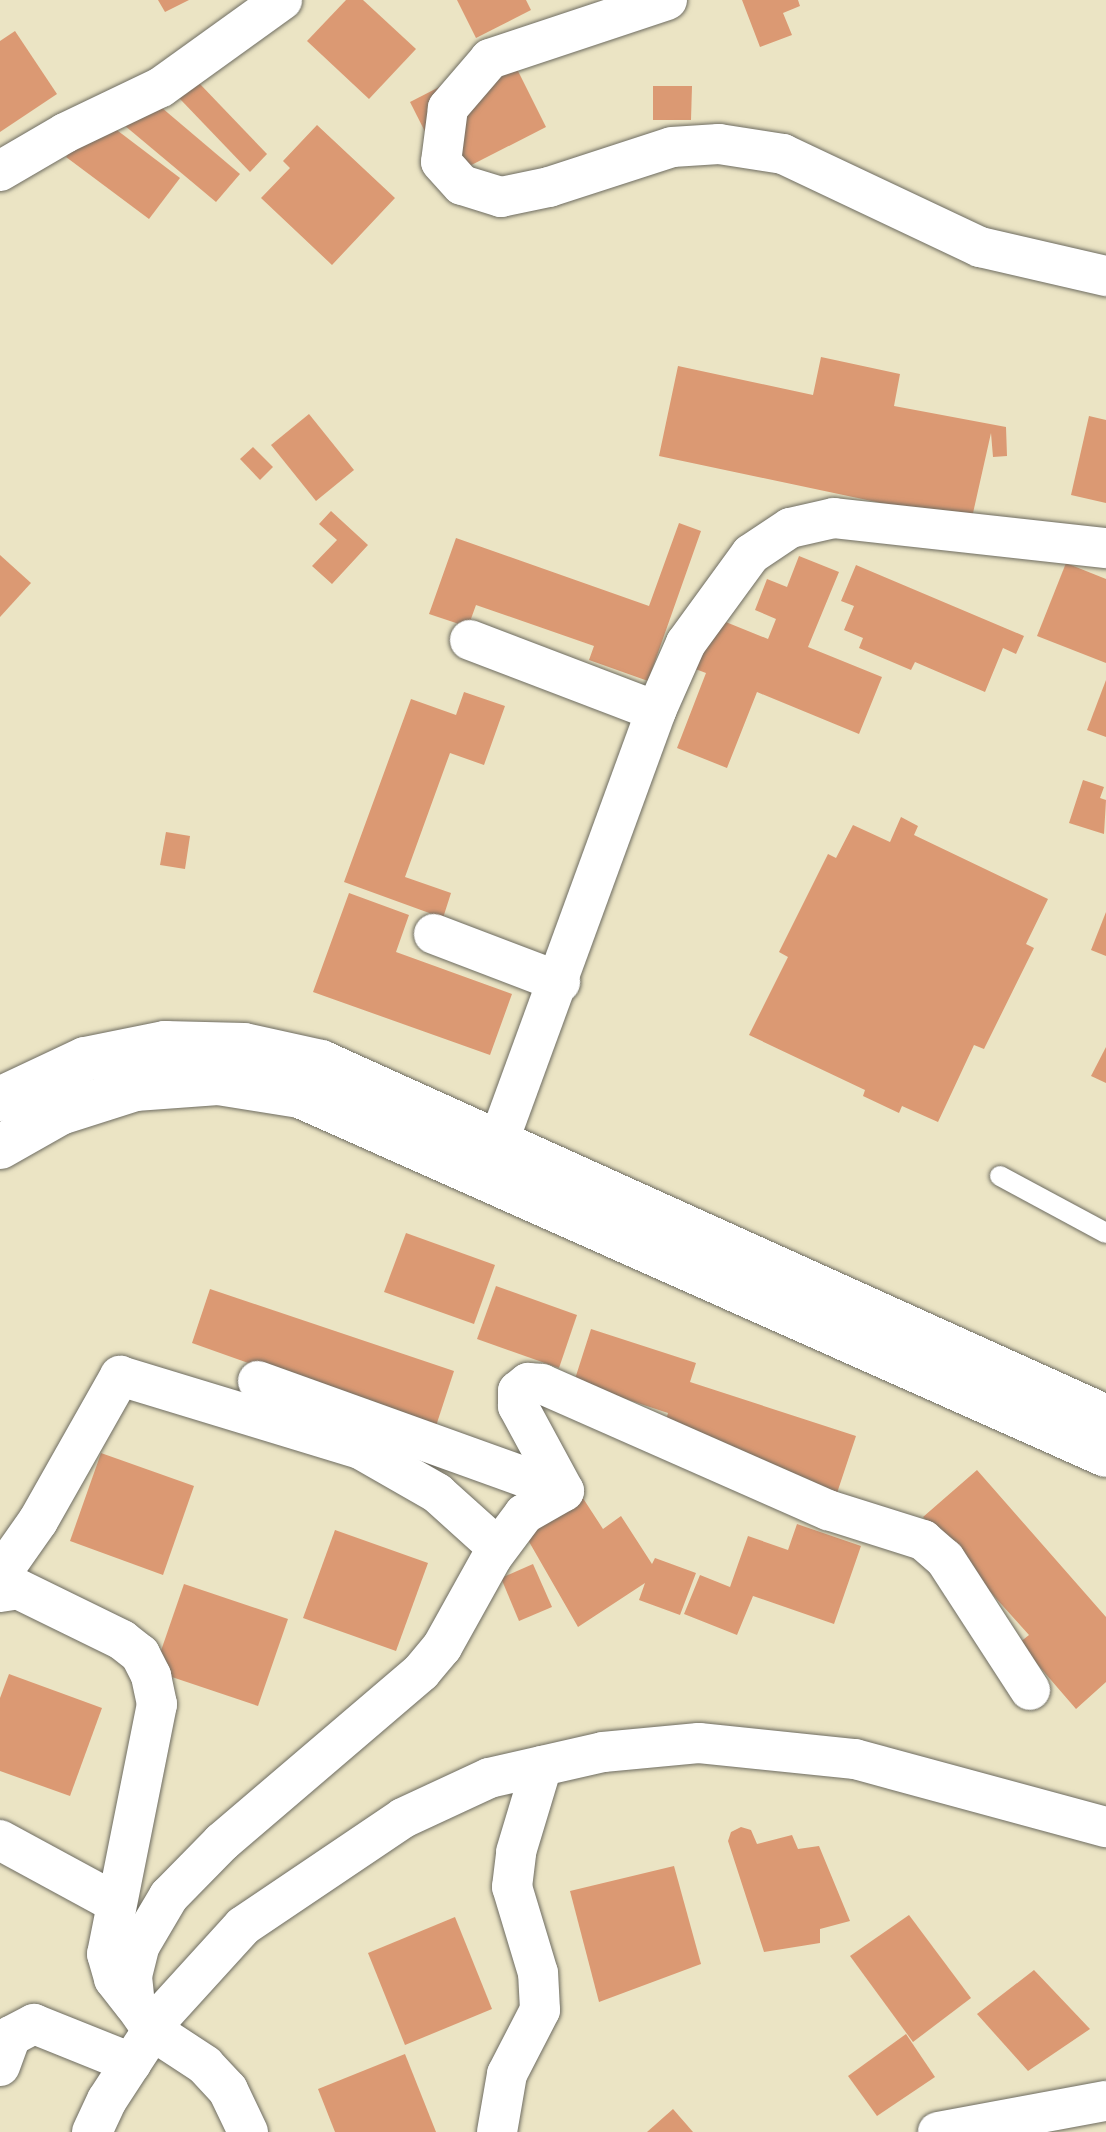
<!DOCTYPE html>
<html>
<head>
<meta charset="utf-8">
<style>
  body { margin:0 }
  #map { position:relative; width:1106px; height:2132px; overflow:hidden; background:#ebe4c4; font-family:"Old Standard TT",serif }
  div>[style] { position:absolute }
  .building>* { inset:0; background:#db9973 }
  .roads { filter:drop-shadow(0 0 2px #6e6c61) drop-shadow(0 0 2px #6e6c61) }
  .service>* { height:20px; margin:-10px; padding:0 10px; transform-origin:10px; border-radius:10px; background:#fff }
  .minor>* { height:40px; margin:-20px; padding:0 20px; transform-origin:20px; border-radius:20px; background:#fff }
  .secondary>* { height:44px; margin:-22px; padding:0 22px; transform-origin:22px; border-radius:22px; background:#fff }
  span { translate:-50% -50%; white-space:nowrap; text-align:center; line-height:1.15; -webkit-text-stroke:8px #fbf7ec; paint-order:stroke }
</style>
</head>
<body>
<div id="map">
  <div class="building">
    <div style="clip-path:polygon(158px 0,189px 0,165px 12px)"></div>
    <div style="clip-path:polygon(346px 0,363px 0,416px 49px,369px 99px,307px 41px)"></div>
    <div style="clip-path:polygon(457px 0,526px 0,531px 10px,476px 38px)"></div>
    <div style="clip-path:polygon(742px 0,798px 0,800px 6px,783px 13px,792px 35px,760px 47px)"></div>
    <div style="clip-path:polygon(15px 31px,57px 94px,0 132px,0 41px)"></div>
    <div style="clip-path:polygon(176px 59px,267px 154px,250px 172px,158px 76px)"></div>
    <div style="clip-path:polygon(515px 65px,546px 127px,448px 177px,410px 102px,453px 80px)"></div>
    <div style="clip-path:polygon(653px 86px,692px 86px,691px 120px,653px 120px)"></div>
    <div style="clip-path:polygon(142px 91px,240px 174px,216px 202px,118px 120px)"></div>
    <div style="clip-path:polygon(97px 115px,180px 178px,149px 219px,66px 157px)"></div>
    <div style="clip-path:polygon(317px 125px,395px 198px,332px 265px,261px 198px,290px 168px,283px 161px)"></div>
    <div style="clip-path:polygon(821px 357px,900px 374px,894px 406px,1006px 427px,1007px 456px,993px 457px,991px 433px,971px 522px,659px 456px,678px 366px,813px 395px)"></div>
    <div style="clip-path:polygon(309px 414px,354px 470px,316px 501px,271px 445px)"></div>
    <div style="clip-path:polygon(1089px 416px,1106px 420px,1106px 503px,1071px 495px)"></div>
    <div style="clip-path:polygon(253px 447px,273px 467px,260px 480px,240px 459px)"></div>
    <div style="clip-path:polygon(331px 511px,368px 545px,332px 584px,312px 566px,337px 540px,319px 524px)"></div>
    <div style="clip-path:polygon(679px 523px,701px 531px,648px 681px,589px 660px,594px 646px,476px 605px,468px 627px,429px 614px,456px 538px,649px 606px)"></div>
    <div style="clip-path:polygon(0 555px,31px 583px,0 617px)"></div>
    <div style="clip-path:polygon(799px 556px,839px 572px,808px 647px,882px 677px,859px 734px,757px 692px,727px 768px,677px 748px,706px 673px,690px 667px,711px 616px,768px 639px,776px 619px,755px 610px,767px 579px,787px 587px)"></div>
    <div style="clip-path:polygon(1066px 563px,1106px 579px,1106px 663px,1037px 636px)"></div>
    <div style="clip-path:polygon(856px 565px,1024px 636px,1016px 654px,1003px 648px,985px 692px,915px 662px,911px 670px,859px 648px,863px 638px,844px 630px,854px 606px,841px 601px)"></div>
    <div style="clip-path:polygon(1106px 680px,1106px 737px,1087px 730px)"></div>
    <div style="clip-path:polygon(464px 692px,505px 706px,484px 765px,450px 753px,405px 877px,451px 893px,443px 918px,344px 882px,411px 699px,456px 715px)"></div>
    <div style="clip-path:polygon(1083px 780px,1104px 787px,1100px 798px,1106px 800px,1104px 834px,1069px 823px)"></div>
    <div style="clip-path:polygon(901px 817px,918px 826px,914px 835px,1048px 899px,1026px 944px,1034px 948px,984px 1049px,974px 1045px,938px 1122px,902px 1106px,899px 1113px,863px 1096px,865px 1090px,749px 1035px,788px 957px,779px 952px,828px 854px,836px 858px,853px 825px,890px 842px)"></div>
    <div style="clip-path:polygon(166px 832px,190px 836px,185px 869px,160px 865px)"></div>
    <div style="clip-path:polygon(349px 893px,409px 915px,396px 952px,512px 994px,490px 1055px,313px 992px)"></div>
    <div style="clip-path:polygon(1106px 912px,1106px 956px,1091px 950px)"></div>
    <div style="clip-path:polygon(1106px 1047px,1106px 1083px,1091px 1076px)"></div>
    <div style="clip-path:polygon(406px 1233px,495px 1265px,474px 1324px,384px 1292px)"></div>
    <div style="clip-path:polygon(496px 1286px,577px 1315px,559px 1368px,477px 1339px)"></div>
    <div style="clip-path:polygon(210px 1289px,454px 1371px,435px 1429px,192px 1343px)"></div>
    <div style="clip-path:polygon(591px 1329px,696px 1363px,690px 1382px,856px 1436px,834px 1502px,663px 1430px,668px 1413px,574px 1382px)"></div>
    <div style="clip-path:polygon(101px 1453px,194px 1486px,163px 1575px,70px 1541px)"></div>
    <div style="clip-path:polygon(977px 1470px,1106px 1617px,1106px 1682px,1076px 1709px,1019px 1643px,1029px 1635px,923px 1517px)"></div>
    <div style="clip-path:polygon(577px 1489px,603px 1529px,621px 1516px,652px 1564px,655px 1558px,696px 1573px,680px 1615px,639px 1600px,645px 1583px,578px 1627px,520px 1526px)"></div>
    <div style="clip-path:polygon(797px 1524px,861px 1546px,834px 1624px,753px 1596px,737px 1635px,684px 1614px,700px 1575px,730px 1587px,748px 1536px,788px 1550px)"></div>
    <div style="clip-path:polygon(335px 1530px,428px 1563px,396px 1651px,303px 1618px)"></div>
    <div style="clip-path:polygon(533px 1564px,552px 1607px,519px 1621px,501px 1578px)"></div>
    <div style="clip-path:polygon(184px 1584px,288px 1619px,258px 1706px,154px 1671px)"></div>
    <div style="clip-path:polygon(9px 1674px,102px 1708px,70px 1796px,0 1771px,0 1698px)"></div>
    <div style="clip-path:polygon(741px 1827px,751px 1830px,757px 1844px,792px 1835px,798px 1849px,819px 1846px,850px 1921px,820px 1929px,820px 1943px,764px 1952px,728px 1841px,731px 1832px)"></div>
    <div style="clip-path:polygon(674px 1866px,701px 1964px,599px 2002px,570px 1891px)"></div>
    <div style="clip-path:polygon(909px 1915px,971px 1998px,913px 2042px,850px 1956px)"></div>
    <div style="clip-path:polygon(455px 1917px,492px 2009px,405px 2045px,368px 1953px)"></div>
    <div style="clip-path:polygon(1034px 1970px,1090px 2029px,1028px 2071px,977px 2014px)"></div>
    <div style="clip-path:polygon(906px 2034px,935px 2077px,877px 2116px,848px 2076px)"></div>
    <div style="clip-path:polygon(405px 2054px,436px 2132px,335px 2132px,318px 2089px)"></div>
    <div style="clip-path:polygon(673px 2109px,693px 2132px,647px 2132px)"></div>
  </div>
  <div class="roads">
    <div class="service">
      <div style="left:1000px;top:1176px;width:120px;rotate:28.3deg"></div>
    </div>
    <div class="minor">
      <div style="left:667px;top:0;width:187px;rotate:161.6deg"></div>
      <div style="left:490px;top:59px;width:65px;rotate:130.6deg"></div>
      <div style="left:448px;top:108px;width:54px;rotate:97.4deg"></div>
      <div style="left:441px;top:162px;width:31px;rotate:48deg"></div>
      <div style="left:462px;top:185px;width:41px;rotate:17.1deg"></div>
      <div style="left:501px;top:197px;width:49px;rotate:-11.8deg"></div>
      <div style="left:549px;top:187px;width:129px;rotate:-18deg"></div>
      <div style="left:672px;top:147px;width:47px;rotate:-3.7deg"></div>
      <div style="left:719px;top:144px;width:65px;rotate:8.9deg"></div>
      <div style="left:783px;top:154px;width:218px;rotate:25.3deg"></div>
      <div style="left:980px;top:247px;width:129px;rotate:13deg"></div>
      <div style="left:0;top:171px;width:75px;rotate:-30.3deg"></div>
      <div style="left:65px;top:133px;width:106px;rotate:-25.6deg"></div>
      <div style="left:161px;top:87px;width:149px;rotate:-35.7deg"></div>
      <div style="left:470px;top:640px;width:199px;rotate:20.9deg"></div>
      <div style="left:434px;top:934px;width:135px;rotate:20.9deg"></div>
      <div style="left:499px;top:1140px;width:457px;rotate:-69.9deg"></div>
      <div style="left:656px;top:711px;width:74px;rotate:-66.2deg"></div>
      <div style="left:686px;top:643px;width:110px;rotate:-53.9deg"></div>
      <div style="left:751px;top:554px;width:47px;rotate:-33.7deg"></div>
      <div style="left:790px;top:528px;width:45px;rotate:-12.8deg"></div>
      <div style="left:834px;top:518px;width:274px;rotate:6.3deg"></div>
      <div style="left:258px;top:1381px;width:325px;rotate:19.8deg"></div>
      <div style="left:0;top:1575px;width:66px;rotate:-54.9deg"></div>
      <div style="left:38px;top:1521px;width:167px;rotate:-60.5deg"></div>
      <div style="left:120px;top:1376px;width:251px;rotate:16.9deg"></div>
      <div style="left:360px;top:1449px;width:89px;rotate:29.7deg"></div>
      <div style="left:437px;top:1493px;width:82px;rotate:42deg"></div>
      <div style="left:0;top:1592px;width:18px;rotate:-9deg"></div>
      <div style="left:18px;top:1589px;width:116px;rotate:26.1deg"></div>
      <div style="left:122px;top:1640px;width:23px;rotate:38deg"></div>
      <div style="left:140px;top:1654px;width:25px;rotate:63deg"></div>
      <div style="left:151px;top:1676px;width:29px;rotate:78deg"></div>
      <div style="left:157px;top:1704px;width:255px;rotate:101.3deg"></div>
      <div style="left:107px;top:1954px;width:26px;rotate:74deg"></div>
      <div style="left:114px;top:1979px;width:33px;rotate:52deg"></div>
      <div style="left:0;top:1840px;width:130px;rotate:28.5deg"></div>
      <div style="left:0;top:2066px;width:32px;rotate:-70deg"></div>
      <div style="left:11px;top:2036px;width:26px;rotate:-28deg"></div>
      <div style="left:34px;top:2024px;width:105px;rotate:21.9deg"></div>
      <div style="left:92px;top:2132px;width:35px;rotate:-65deg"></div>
      <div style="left:107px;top:2100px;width:103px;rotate:-56.9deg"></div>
      <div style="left:163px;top:2014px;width:119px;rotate:-47.7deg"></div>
      <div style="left:243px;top:1926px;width:193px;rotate:-34deg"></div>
      <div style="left:403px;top:1818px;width:95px;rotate:-24.9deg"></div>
      <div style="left:489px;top:1778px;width:117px;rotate:-12.8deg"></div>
      <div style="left:603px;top:1752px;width:96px;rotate:-5.4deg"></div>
      <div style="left:699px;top:1743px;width:157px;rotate:5.9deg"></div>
      <div style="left:855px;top:1759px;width:260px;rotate:15.2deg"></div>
      <div style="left:248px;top:2132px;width:47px;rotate:-115.5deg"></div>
      <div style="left:228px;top:2090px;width:34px;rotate:-133deg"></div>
      <div style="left:205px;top:2065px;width:62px;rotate:-146.8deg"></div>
      <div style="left:153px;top:2031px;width:32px;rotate:-125deg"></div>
      <div style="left:135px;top:2005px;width:29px;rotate:-96deg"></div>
      <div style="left:132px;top:1976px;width:32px;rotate:-76deg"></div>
      <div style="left:140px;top:1945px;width:57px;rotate:-59.4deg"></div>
      <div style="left:169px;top:1896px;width:76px;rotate:-45.5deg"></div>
      <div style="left:222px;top:1842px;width:262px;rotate:-40.5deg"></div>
      <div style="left:421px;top:1672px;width:33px;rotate:-50deg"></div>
      <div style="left:442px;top:1647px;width:103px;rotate:-60.9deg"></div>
      <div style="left:492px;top:1557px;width:54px;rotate:-53.3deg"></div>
      <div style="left:524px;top:1514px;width:46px;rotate:-29.9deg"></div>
      <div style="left:564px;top:1491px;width:97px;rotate:-118.4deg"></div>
      <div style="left:518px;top:1406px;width:15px;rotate:-90deg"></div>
      <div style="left:518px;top:1391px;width:13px;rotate:-39deg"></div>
      <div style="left:528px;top:1383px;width:14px;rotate:4deg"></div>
      <div style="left:542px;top:1384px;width:313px;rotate:23.8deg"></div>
      <div style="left:828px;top:1510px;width:100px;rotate:17.5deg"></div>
      <div style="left:923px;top:1540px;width:29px;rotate:41deg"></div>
      <div style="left:945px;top:1559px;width:156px;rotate:57deg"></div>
      <div style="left:497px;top:2132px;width:59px;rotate:-80.2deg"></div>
      <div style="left:507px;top:2074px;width:72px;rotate:-62.7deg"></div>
      <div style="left:540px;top:2010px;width:37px;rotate:-93deg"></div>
      <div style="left:538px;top:1973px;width:90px;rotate:-106.8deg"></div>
      <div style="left:512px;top:1887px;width:35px;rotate:-83deg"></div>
      <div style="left:516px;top:1852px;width:90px;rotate:-73.2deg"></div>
      <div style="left:938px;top:2132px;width:171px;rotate:-10.5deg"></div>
    </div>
    <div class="secondary">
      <div style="left:0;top:1099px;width:94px;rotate:-25.2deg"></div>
      <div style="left:85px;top:1059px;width:82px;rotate:-11.3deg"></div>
      <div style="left:165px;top:1043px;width:79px;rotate:1.5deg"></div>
      <div style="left:244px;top:1045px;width:79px;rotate:12.4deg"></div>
      <div style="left:321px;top:1062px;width:862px;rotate:24.33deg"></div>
      <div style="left:0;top:1147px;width:69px;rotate:-29.5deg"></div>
      <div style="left:60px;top:1113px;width:79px;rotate:-17.7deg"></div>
      <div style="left:135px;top:1089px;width:83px;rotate:-4.1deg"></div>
      <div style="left:218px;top:1083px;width:83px;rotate:9deg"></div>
      <div style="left:300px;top:1096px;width:882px;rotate:24.01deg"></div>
    </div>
  </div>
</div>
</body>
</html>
